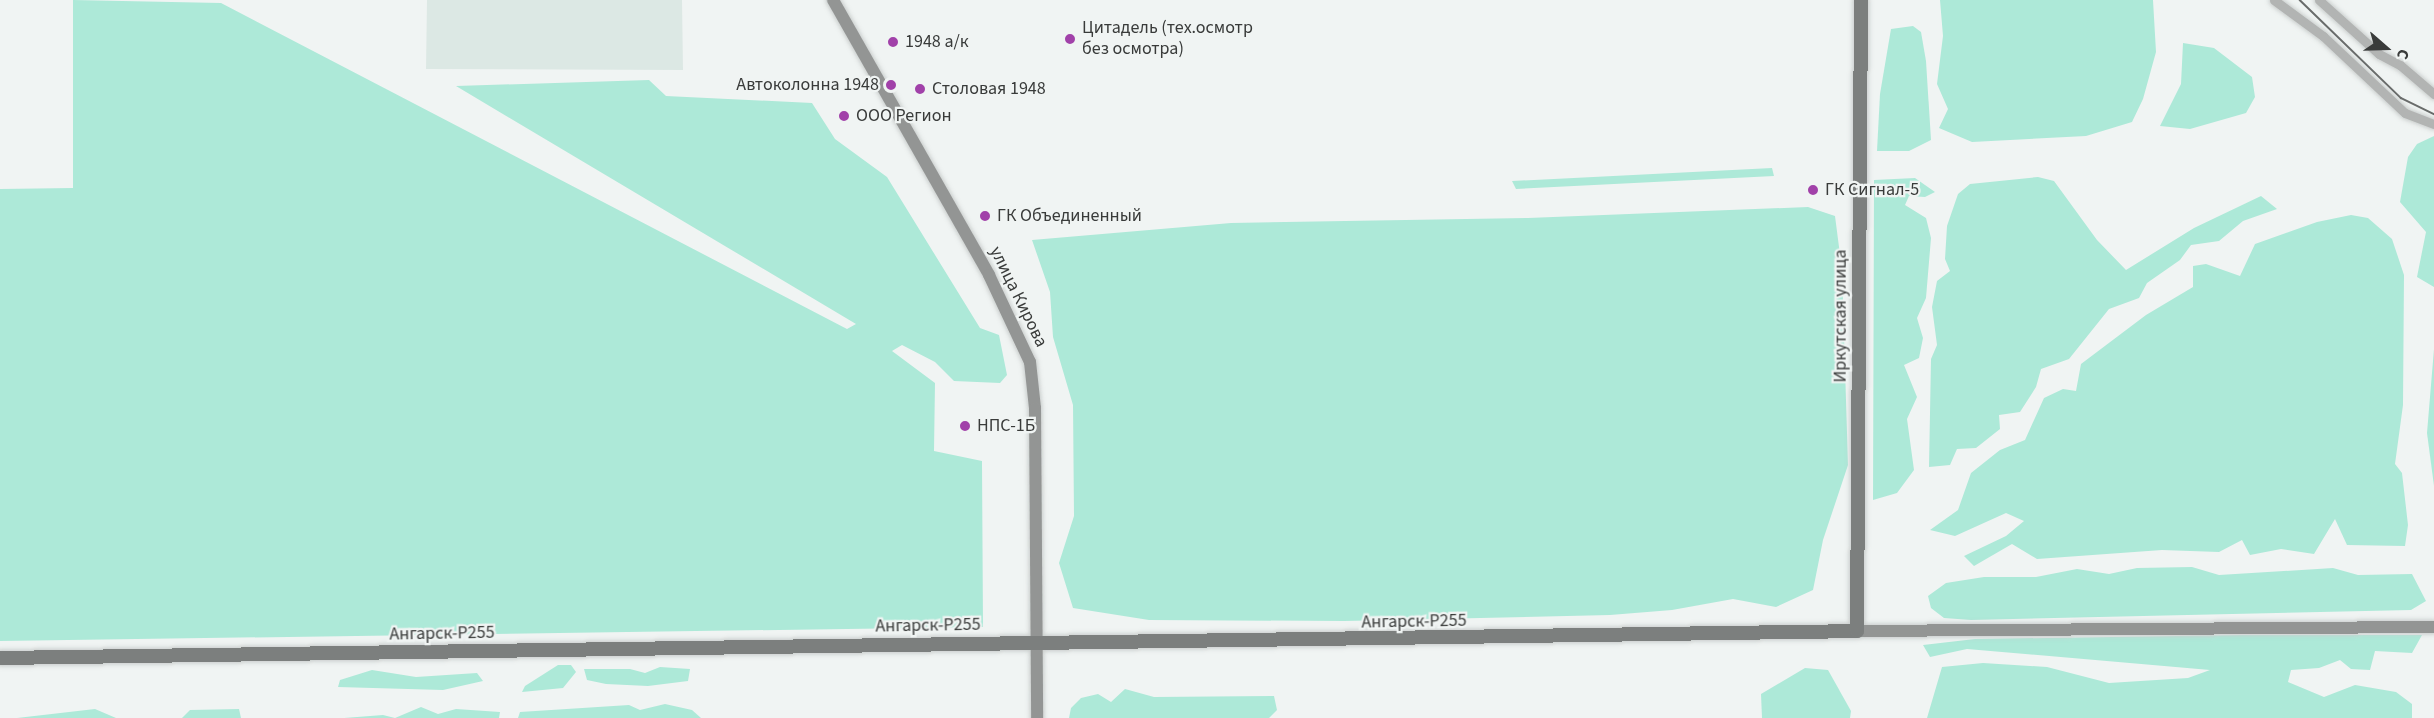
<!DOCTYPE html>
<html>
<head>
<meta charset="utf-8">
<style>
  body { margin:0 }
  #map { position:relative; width:2434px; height:718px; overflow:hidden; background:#f0f4f3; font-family:"Source Sans 3",sans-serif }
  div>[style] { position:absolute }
  .built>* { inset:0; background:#dce8e4 }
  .green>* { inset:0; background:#ade9d8 }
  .roads { filter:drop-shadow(0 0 2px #cbcfce) drop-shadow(0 0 2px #cbcfce) }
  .street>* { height:9px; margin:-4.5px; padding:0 4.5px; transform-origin:4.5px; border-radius:4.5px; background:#b2b4b3 }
  .secondary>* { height:12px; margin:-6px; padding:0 6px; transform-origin:6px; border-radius:6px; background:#939594 }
  .primary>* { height:14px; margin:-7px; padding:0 7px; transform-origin:7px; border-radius:7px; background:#7c7f7e }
  .tram>* { height:1.5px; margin:-0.75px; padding:0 0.75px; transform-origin:0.75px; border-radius:0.75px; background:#696c6b }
  .dots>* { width:16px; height:16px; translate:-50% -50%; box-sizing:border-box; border:3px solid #f0f4f3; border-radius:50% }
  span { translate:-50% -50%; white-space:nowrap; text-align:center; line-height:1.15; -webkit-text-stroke:4.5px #f0f4f3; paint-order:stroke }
  .poi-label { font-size:18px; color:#393b3a }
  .left { translate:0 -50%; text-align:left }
  .right { translate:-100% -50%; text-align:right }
  .street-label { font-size:18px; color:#393b3a }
  .north { position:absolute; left:2356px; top:18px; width:60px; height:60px; -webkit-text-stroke:4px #f0f4f3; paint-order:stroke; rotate:110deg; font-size:16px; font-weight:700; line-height:24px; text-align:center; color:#393b3a }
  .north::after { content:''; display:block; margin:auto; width:21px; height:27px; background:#393b3a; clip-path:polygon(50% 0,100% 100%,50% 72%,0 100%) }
</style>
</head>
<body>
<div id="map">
  <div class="built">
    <div style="clip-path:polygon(427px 0,682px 0,683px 70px,426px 69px)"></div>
  </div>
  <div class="green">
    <div style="clip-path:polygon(73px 0,221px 3px,847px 329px,856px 324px,456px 86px,649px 80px,666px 96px,812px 103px,835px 139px,887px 177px,980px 328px,999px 335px,1007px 375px,1000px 383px,954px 381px,935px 362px,902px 345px,892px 351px,935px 383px,934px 451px,982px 461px,983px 627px,0 641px,0 189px,73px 188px)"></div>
    <div style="clip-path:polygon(1940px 0,2153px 0,2156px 52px,2143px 99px,2132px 122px,2086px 136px,1972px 142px,1939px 128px,1948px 109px,1937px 84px,1943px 36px)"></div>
    <div style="clip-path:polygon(1913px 26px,1921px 32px,1926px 61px,1931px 140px,1909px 151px,1877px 151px,1880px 94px,1891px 29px)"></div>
    <div style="clip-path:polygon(2183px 43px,2214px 48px,2252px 77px,2255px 97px,2246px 113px,2190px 129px,2160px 126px,2181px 84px)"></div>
    <div style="clip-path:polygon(2434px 136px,2434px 287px,2417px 277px,2426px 232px,2400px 202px,2408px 157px,2417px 144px)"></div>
    <div style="clip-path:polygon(1772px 168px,1774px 176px,1516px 189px,1512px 181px)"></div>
    <div style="clip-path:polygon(2038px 177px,2054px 181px,2097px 240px,2126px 270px,2194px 228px,2261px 196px,2277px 209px,2243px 221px,2219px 241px,2191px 245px,2180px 260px,2147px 283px,2139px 298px,2109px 309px,2069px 359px,2041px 369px,2036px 387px,2020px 412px,1999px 415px,2000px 429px,1976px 448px,1957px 449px,1950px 465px,1929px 467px,1931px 359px,1937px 345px,1932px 307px,1937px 281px,1950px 271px,1945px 259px,1947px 226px,1958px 194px,1970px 184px)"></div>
    <div style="clip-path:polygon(1915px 178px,1935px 192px,1925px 197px,1909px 196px,1905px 205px,1926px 218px,1931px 238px,1926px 298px,1917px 318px,1923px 338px,1919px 358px,1904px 365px,1917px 397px,1907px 419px,1914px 470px,1897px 493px,1873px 500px,1874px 180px)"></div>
    <div style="clip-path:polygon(1808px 207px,1835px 216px,1842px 270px,1848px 465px,1823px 540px,1813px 590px,1776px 607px,1733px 599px,1672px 610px,1610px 615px,1344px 621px,1149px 620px,1073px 608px,1059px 563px,1074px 516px,1073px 405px,1053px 337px,1050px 292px,1032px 240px,1231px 223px,1528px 218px)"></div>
    <div style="clip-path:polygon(2351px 215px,2368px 218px,2392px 239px,2404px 275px,2403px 405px,2395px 464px,2402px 473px,2408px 525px,2405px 546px,2347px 545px,2335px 519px,2314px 554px,2281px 549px,2250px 555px,2242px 540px,2219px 552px,2162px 550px,2037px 559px,2012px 544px,1974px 566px,1964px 556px,2006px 536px,2024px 521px,2006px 513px,1955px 536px,1930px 530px,1958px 510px,1971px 473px,2000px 450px,2025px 440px,2044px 398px,2063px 389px,2076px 391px,2081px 364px,2146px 315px,2193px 287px,2193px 266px,2206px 264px,2240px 276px,2255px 244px,2317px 222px)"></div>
    <div style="clip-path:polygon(2434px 349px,2434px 486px,2427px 433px)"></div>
    <div style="clip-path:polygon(2192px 567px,2219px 575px,2333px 568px,2358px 575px,2412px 574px,2426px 601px,2411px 610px,1971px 620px,1944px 618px,1931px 608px,1928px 596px,1946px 583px,1984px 577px,2036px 577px,2077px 569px,2109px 574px,2137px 568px)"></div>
    <div style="clip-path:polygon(2241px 635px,2422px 635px,2412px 653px,2375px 651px,2370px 670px,2351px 669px,2340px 660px,2319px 668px,2291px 670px,2288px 682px,2324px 697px,2355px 685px,2396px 692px,2412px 704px,2412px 718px,1927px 718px,1942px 667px,1983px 663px,2047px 667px,2109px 683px,2188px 678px,2210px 670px,1967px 649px,1930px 657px,1923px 645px,1975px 639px)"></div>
    <div style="clip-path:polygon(558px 665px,571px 665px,576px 672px,563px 688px,522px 692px,525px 686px)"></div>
    <div style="clip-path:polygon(660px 667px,690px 669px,688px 681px,648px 686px,606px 684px,587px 680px,584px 669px,630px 669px,645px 673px)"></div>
    <div style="clip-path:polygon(1805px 668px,1828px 670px,1851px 711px,1850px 718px,1762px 718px,1761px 694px)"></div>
    <div style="clip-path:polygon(372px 670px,416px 677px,477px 673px,483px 681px,443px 690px,338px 687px,340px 680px)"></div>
    <div style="clip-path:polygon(1125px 689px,1154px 697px,1274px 696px,1277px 710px,1269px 718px,1069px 718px,1071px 708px,1081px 698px,1098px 694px,1111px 702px)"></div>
    <div style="clip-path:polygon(665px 704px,692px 710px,701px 718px,518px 718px,520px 712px,629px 705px,640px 710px)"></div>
    <div style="clip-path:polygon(421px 707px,438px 714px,456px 709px,500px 712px,499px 718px,344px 718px,383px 715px,395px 718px)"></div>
    <div style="clip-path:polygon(95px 709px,116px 718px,17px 718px)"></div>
    <div style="clip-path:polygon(239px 709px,241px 718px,182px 718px,190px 710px)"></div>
  </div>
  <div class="roads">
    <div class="street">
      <div style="left:2274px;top:0;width:61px;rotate:36.3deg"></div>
      <div style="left:2323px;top:36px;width:112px;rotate:43.2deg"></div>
      <div style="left:2405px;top:113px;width:31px;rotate:21deg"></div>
      <div style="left:2319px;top:0;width:81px;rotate:42deg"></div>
      <div style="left:2379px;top:54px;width:24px;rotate:28deg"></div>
      <div style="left:2400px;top:65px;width:45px;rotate:40.5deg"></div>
    </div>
    <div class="secondary">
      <div style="left:833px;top:0;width:316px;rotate:60.4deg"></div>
      <div style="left:989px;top:275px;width:96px;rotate:64.8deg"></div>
      <div style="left:1030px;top:362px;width:46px;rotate:83.8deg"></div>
      <div style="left:1035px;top:408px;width:310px;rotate:89.6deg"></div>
      <div style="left:1857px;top:631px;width:577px;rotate:-0.4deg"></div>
    </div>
    <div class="primary">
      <div style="left:0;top:658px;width:1857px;rotate:-0.83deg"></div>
      <div style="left:1857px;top:631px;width:631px;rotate:-89.64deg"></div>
    </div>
  </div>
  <div class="tram">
    <div style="left:2300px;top:0;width:141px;rotate:44.1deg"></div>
    <div style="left:2401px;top:98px;width:37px;rotate:26deg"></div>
  </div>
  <div class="dots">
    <div style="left:1070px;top:39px;background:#a141a9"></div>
    <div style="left:893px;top:42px;background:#a141a9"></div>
    <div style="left:891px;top:85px;background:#a141a9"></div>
    <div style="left:920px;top:89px;background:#a141a9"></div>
    <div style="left:844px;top:116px;background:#a141a9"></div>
    <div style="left:1813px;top:190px;background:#a141a9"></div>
    <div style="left:985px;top:216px;background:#a141a9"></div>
    <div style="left:965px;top:426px;background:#a141a9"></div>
  </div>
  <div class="poi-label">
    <span class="left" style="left:1082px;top:39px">Цитадель (тех.осмотр<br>без осмотра)</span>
    <span class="left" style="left:905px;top:42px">1948 а/к</span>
    <span class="right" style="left:879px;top:85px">Автоколонна 1948</span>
    <span class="left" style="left:932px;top:89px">Столовая 1948</span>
    <span class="left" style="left:856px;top:116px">ООО Регион</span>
    <span class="left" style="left:1825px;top:190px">ГК Сигнал-5</span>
    <span class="left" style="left:997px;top:216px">ГК Объединенный</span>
    <span class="left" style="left:977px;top:426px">НПС-1Б</span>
  </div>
  <div class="street-label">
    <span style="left:1018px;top:297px;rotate:64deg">улица Кирова</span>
    <span style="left:1841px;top:316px;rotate:-90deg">Иркутская улица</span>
    <span style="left:1414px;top:622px;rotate:-1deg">Ангарск-Р255</span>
    <span style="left:928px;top:626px;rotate:-1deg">Ангарск-Р255</span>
    <span style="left:442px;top:634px;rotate:-1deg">Ангарск-Р255</span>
  </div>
  <div class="north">С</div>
</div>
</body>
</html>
